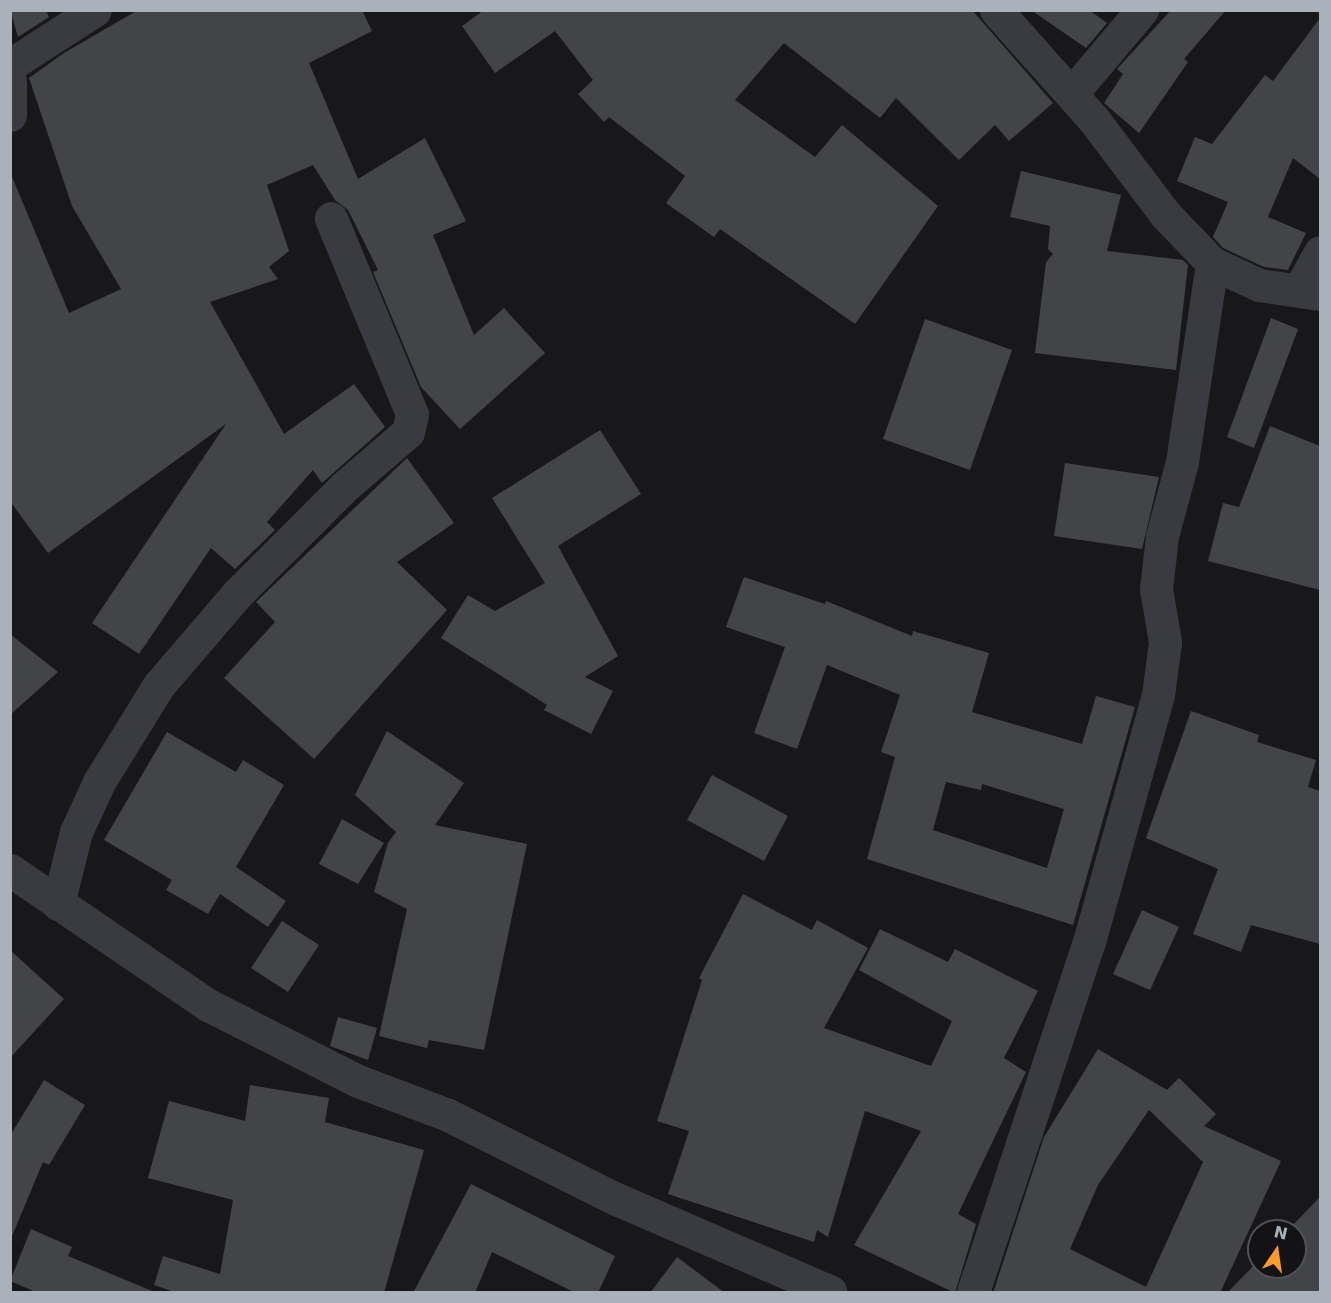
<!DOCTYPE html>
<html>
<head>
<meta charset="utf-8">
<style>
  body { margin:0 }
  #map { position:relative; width:1331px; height:1303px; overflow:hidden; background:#18181b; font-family:"DejaVu Sans",sans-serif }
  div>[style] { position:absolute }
  .building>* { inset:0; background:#424448 }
  .street>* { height:33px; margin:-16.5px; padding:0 16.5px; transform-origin:16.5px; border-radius:16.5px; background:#393b40 }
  span { translate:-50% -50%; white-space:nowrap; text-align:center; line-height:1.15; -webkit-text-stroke:6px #131316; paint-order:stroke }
  .frame { position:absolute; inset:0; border:12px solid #a9b1bb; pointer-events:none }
  .north { position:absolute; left:1247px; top:1219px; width:60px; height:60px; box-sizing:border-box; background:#131316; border:2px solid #4f5258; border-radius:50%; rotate:13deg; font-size:16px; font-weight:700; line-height:24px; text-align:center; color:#a9b1bb }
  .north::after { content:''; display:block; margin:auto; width:21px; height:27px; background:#ff9a2c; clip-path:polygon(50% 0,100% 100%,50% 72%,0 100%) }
</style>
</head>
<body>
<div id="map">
  <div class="building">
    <div style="clip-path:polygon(10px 10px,46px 10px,49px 17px,18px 37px)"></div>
    <div style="clip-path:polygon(138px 10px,362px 10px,372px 31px,309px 63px,358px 179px,425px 138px,466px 221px,433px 235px,474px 335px,504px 308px,545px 353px,460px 429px,421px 387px,373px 272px,378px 270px,348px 210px,335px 200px,313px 165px,267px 185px,289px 251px,269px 267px,278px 279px,210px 302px,284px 434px,354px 384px,385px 427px,322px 483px,313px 470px,267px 522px,275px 530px,235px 569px,211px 548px,139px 654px,92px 623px,226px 424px,48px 553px,10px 501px,10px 172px,69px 313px,121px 289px,72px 206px,29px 78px,64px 53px)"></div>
    <div style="clip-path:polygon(484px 10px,972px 10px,1053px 103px,1009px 141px,995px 125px,959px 160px,896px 98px,880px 118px,784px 43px,735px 100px,815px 157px,842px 125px,938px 206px,855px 324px,720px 229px,714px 237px,666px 203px,685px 176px,609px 117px,604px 122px,578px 94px,593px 80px,555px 31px,495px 73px,462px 26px)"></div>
    <div style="clip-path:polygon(1031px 10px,1089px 10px,1107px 23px,1086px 48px)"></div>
    <div style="clip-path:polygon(1171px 10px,1226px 10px,1184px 59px,1188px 62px,1139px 133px,1104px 103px,1123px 74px,1117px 69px)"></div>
    <div style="clip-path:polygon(1320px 18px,1320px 179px,1293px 158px,1268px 217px,1306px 233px,1288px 270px,1264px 267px,1223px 248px,1213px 237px,1228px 202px,1177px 181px,1195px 137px,1212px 144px,1265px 75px,1273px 81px)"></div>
    <div style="clip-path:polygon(1021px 171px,1121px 195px,1107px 251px,1183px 260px,1188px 265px,1176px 370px,1035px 353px,1046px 262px,1053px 254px,1048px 249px,1050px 226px,1010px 217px)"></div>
    <div style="clip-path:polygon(1271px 318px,1298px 329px,1254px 448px,1227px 437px)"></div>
    <div style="clip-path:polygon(925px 319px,1012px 350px,970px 470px,883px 439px)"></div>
    <div style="clip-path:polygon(1270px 426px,1320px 446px,1320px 590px,1208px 561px,1223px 503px,1239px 507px)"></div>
    <div style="clip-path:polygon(600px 430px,641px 494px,558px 546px,618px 656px,585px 677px,613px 691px,591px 734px,544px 710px,547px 705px,441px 638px,468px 595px,495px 611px,545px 583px,492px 498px)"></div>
    <div style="clip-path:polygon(407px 458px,454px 523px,397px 562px,447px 610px,314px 759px,224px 678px,275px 622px,256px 602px)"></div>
    <div style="clip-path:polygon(1065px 463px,1159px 477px,1142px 549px,1054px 536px)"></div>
    <div style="clip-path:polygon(evenodd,744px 577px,825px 604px,826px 601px,912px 636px,913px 631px,989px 653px,972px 712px,1082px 744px,1096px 696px,1135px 707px,1073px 925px,867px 859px,895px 757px,881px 752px,900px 695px,827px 665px,797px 749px,754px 733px,785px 647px,726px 627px,744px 577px,946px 782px,981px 790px,982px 784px,1064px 809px,1047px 868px,933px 830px,946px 782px)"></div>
    <div style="clip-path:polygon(10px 634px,58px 672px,10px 715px)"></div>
    <div style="clip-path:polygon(1191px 711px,1259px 735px,1257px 742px,1316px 760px,1308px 787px,1320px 791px,1320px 944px,1251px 925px,1241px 952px,1193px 934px,1218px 869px,1146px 838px)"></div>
    <div style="clip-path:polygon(387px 731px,464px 783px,435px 825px,527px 844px,484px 1050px,429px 1040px,427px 1048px,379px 1036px,407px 909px,374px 892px,388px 843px,396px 832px,355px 795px)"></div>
    <div style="clip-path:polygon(167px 732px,236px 772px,243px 760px,284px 785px,236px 867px,286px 901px,268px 927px,220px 894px,208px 914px,166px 890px,172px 880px,104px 840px)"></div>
    <div style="clip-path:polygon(712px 775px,788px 816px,764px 861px,687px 820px)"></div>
    <div style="clip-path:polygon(342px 819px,384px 843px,358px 884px,319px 864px)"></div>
    <div style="clip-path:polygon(743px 894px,812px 930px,817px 920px,868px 948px,824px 1028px,931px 1066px,952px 1021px,859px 970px,880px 929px,948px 962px,955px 949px,1038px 991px,1004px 1058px,1026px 1072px,958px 1214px,976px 1224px,955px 1293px,854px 1245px,921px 1131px,865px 1111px,828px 1237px,817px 1230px,814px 1242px,668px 1194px,689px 1131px,657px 1121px,702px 980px,699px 978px)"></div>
    <div style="clip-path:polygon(1142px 910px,1179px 927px,1150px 990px,1113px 974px)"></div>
    <div style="clip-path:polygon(282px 921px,319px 945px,288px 992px,251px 968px)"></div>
    <div style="clip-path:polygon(10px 950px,64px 999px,10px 1058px)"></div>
    <div style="clip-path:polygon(338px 1017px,377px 1028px,368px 1060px,330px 1046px)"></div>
    <div style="clip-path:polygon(evenodd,1098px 1049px,1167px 1090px,1179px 1078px,1216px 1114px,1204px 1126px,1281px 1161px,1220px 1293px,993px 1293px,1044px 1137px,1098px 1049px,1149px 1110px,1203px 1162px,1146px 1287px,1070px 1249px,1098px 1185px,1149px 1110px)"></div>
    <div style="clip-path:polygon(44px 1080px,85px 1105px,49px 1165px,43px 1162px,10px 1241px,10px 1136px)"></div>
    <div style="clip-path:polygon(250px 1085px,329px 1098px,325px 1122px,424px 1150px,384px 1293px,177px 1293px,154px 1285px,163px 1256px,220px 1274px,233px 1200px,148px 1178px,169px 1101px,245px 1121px)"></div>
    <div style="clip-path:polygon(471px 1184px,615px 1256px,598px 1293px,576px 1293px,492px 1252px,475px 1293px,413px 1293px)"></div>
    <div style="clip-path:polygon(1320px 1197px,1320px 1293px,1227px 1293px,1259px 1260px,1259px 1267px,1295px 1267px,1295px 1231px,1287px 1231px)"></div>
    <div style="clip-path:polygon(31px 1229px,72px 1247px,68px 1256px,157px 1293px,38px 1293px,10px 1281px)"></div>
    <div style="clip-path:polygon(677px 1257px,725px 1293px,650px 1293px)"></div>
  </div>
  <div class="street">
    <div style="left:996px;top:10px;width:147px;rotate:48.3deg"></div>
    <div style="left:1094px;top:120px;width:118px;rotate:52.9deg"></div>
    <div style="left:1165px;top:214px;width:68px;rotate:46.2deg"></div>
    <div style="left:1212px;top:263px;width:52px;rotate:25.1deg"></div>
    <div style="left:1259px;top:285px;width:62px;rotate:8.4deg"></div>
    <div style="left:10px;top:65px;width:101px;rotate:-32.9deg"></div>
    <div style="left:10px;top:81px;width:34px;rotate:90deg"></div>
    <div style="left:1072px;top:93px;width:109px;rotate:-49.9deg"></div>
    <div style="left:1299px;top:290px;width:43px;rotate:-61.1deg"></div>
    <div style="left:10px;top:870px;width:240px;rotate:34.3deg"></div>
    <div style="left:208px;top:1005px;width:168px;rotate:26.9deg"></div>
    <div style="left:358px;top:1081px;width:96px;rotate:20.7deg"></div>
    <div style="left:448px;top:1115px;width:186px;rotate:26.6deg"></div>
    <div style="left:614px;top:1198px;width:236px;rotate:23.4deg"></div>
    <div style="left:58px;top:904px;width:74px;rotate:-76deg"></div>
    <div style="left:76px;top:832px;width:55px;rotate:-65.3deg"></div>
    <div style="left:99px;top:782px;width:114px;rotate:-58.3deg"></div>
    <div style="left:159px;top:685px;width:120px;rotate:-49.4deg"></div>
    <div style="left:237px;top:594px;width:151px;rotate:-45deg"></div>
    <div style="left:344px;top:487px;width:84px;rotate:-40.7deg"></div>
    <div style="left:408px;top:432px;width:18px;rotate:-77deg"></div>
    <div style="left:412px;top:414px;width:212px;rotate:-112.5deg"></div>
    <div style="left:973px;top:1292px;width:369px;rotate:-71.7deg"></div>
    <div style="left:1089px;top:942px;width:256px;rotate:-74.4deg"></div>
    <div style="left:1158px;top:695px;width:53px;rotate:-82.5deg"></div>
    <div style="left:1165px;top:642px;width:54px;rotate:-99.6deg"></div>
    <div style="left:1156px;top:589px;width:53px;rotate:-83.5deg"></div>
    <div style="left:1162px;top:536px;width:77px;rotate:-74.9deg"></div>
    <div style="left:1182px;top:462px;width:201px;rotate:-81.4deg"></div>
  </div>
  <div class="frame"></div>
  <div class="north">N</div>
</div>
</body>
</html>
